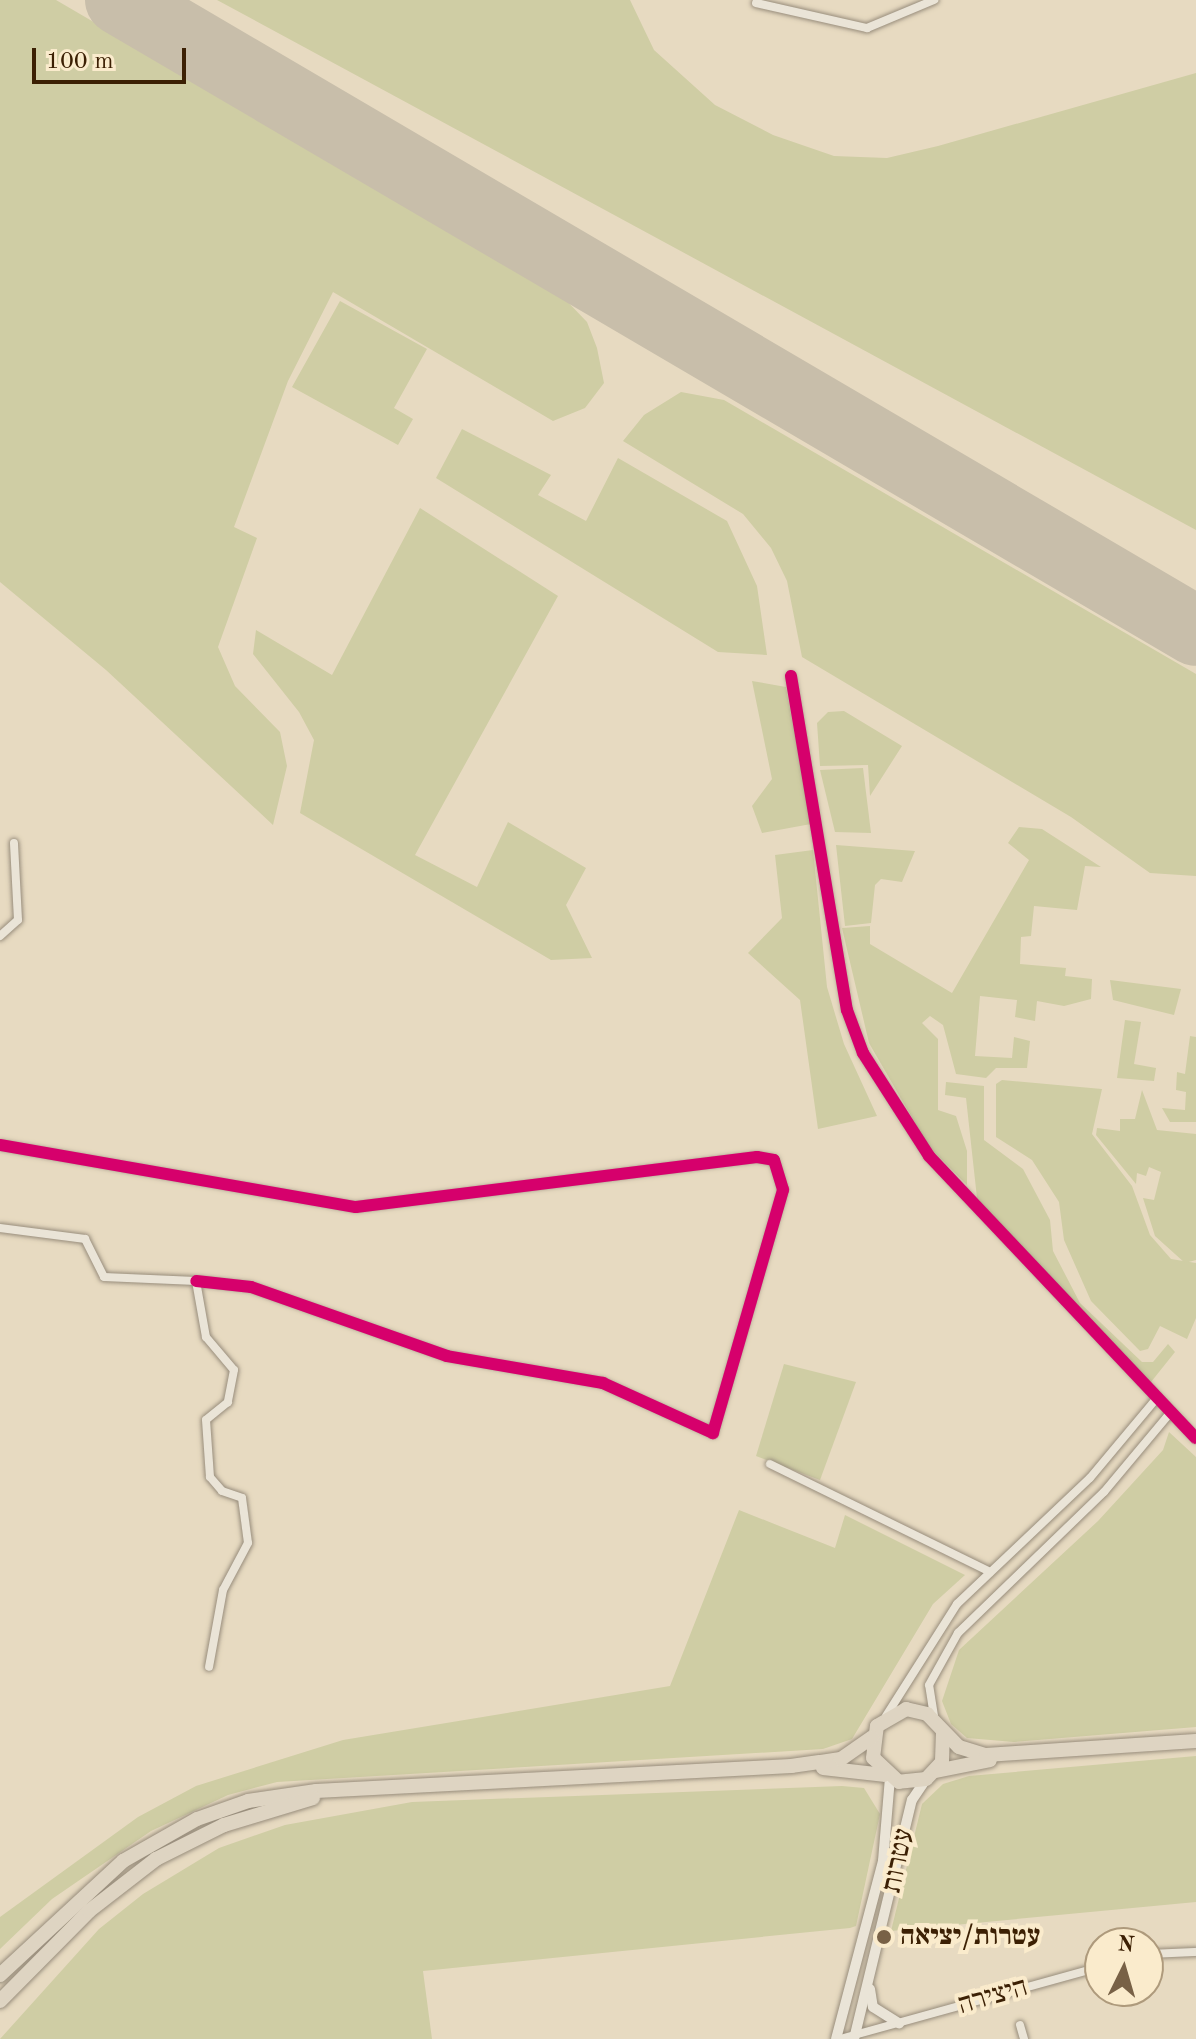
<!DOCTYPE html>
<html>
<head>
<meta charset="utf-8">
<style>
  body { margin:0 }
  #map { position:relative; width:1196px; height:2039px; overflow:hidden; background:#e7dac1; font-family:"Old Standard TT","Frank Ruhl Libre",serif }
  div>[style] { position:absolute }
  .green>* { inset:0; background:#cfcda4 }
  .runway>* { height:70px; margin:-35px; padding:0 35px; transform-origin:35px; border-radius:35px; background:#c8beaa }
  .roads { filter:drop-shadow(0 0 2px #988d7c) drop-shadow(0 0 2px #988d7c) }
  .minor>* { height:8px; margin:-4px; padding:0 4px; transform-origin:4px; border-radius:4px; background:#eae4d7 }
  .tertiary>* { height:10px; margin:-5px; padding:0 5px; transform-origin:5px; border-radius:5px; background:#eae4d7 }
  .trunk>* { height:14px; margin:-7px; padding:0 7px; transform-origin:7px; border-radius:7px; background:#ded4c2 }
  .cycleway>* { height:12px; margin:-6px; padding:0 6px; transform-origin:6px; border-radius:6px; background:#d6006c }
  .dots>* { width:22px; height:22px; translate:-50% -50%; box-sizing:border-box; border:4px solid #faebcc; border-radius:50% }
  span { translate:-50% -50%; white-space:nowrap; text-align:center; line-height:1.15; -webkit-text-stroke:8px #faebcc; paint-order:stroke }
  .street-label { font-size:28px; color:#3c2004 }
  .poi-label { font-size:28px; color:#3c2004; font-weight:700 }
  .left { translate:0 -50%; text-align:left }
  .north { position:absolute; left:1084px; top:1927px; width:80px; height:80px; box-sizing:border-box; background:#faebcc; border:2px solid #ae9a7c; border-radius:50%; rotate:5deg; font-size:22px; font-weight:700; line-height:32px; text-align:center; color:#3c2004 }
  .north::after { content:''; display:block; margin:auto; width:28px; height:36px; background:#786146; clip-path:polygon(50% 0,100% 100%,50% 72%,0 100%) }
  .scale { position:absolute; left:32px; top:48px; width:154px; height:36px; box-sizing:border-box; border:4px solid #3c2004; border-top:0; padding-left:10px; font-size:24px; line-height:28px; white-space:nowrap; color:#3c2004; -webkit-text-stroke:6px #faebcc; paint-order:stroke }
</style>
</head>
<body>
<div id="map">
  <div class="green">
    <div style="clip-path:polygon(0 0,56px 0,561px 295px,587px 322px,597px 348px,604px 383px,585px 408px,553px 421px,333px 292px,288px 381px,234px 527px,257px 538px,218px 647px,235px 686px,280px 732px,287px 766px,273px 825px,106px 670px,0 582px)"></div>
    <div style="clip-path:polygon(217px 0,630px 0,654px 50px,715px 105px,773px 135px,834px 156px,887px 158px,938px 146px,1196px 73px,1196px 530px)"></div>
    <div style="clip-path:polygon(340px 301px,427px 349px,394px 408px,413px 419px,398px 445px,292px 387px)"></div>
    <div style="clip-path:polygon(681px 392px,724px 400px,1196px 674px,1196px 876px,1150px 873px,1071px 817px,802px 657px,787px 581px,771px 548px,743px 514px,623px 441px,644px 415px)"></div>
    <div style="clip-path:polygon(462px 429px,551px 475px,538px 495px,586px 521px,618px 458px,727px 521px,757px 586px,767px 655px,718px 652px,436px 478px)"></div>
    <div style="clip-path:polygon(420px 508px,558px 596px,415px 855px,477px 887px,508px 822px,586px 868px,566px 905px,592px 958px,551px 960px,300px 813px,314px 740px,299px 712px,253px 654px,256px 630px,332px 675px)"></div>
    <div style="clip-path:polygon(752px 681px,786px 687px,811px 824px,762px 833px,752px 806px,772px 779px)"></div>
    <div style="clip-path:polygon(844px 711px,902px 746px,870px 796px,868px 765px,820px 766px,817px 723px,828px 712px)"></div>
    <div style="clip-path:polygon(863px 768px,871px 833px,835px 832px,820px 770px)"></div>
    <div style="clip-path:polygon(1019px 827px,1042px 829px,1101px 867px,1085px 866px,1077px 910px,1034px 906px,1031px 936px,1021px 937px,1020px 964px,1066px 968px,1065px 976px,1092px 979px,1091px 999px,1064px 1006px,1037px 1001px,1035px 1021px,1015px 1017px,1017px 1000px,980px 996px,975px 1056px,1012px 1058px,1014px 1037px,1030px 1041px,1027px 1068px,996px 1068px,986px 1078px,956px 1074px,943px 1025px,930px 1016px,922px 1023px,938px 1039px,938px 1110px,956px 1116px,967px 1151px,967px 1185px,929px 1147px,869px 1043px,842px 928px,870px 926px,870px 944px,952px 993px,1029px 860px,1008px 843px)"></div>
    <div style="clip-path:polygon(836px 845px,915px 851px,902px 882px,881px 879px,875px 885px,871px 923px,845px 926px)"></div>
    <div style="clip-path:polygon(813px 850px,827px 987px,844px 1044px,877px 1116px,818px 1129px,800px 1000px,748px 953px,782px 918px,775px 855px)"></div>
    <div style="clip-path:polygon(1110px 980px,1181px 989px,1174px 1015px,1113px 1000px)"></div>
    <div style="clip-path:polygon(1125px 1020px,1141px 1022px,1134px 1064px,1156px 1068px,1154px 1081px,1117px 1078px)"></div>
    <div style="clip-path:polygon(1190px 1036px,1196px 1037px,1196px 1122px,1170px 1122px,1162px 1108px,1185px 1110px,1186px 1092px,1176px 1090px,1177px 1072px,1185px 1074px)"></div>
    <div style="clip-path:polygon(1002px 1080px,1102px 1089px,1092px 1134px,1132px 1186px,1150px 1235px,1171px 1259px,1196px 1263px,1196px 1318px,1187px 1339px,1160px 1326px,1148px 1349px,1140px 1351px,1091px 1301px,1064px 1240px,1059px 1202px,1032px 1160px,996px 1137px,996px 1084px)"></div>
    <div style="clip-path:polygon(946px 1082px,984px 1086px,984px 1140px,1023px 1169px,1050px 1220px,1053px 1251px,1080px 1303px,1142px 1362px,1153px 1362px,1168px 1344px,1175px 1352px,1151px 1382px,1095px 1330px,977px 1198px,966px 1098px,945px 1095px)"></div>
    <div style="clip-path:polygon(1142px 1090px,1157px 1130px,1196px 1134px,1196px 1260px,1185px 1263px,1155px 1236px,1143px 1198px,1154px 1200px,1161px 1172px,1149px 1167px,1146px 1176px,1137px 1173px,1136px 1184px,1096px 1135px,1097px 1128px,1120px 1131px,1120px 1119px,1135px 1119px)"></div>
    <div style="clip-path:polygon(784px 1364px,856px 1382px,820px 1480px,756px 1456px)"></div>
    <div style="clip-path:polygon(1169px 1432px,1196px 1457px,1196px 1727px,1014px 1742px,967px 1738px,951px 1724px,942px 1701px,959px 1650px,1098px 1521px,1163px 1450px)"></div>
    <div style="clip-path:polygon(739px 1510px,835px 1548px,845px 1515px,965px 1575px,933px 1604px,852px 1739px,823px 1749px,277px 1782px,228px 1795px,151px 1831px,52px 1899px,0 1949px,0 1917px,138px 1817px,196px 1786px,343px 1740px,670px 1686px)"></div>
    <div style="clip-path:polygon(1196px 1756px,1196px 1902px,891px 1931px,922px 1804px,943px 1784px,969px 1776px)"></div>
    <div style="clip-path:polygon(842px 1786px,864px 1788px,880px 1814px,856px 1926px,850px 1928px,423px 1971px,432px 2039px,0 2039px,99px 1929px,143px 1894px,219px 1848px,285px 1825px,412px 1802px)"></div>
  </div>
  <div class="runway">
    <div style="left:120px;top:0;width:1247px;rotate:30.39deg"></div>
  </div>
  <div class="roads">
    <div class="minor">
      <div style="left:756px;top:3px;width:114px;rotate:12.7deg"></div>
      <div style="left:867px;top:28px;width:73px;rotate:-22.7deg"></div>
      <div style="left:791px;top:676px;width:339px;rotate:80.5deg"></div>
      <div style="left:847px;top:1010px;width:46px;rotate:69.6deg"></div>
      <div style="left:863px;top:1053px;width:122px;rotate:57.3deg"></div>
      <div style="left:929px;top:1156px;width:388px;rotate:46.6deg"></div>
      <div style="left:0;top:936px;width:24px;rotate:-42deg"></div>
      <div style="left:18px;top:920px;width:77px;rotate:-93deg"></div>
      <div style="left:0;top:1145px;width:361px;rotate:9.9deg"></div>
      <div style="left:356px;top:1207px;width:404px;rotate:-7.1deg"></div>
      <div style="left:757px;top:1157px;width:17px;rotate:10deg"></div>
      <div style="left:774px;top:1160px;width:31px;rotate:73deg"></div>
      <div style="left:783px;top:1190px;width:253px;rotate:106.1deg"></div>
      <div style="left:713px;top:1433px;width:121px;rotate:-155.6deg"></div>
      <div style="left:603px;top:1383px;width:158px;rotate:-170.2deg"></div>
      <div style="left:447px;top:1356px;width:208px;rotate:-160.6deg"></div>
      <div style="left:251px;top:1287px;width:55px;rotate:-173.8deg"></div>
      <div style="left:0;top:1228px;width:86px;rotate:7.4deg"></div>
      <div style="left:85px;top:1239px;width:42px;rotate:63.4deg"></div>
      <div style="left:104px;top:1277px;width:92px;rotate:2.5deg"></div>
      <div style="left:196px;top:1281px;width:57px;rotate:79.9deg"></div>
      <div style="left:206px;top:1337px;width:43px;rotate:49.7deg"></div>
      <div style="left:234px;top:1370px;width:33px;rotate:101deg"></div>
      <div style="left:228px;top:1402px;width:28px;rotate:141deg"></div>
      <div style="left:206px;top:1420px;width:57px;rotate:86deg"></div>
      <div style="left:210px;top:1477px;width:18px;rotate:49deg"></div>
      <div style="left:222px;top:1491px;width:21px;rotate:19deg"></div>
      <div style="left:242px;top:1498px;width:45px;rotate:82.4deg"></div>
      <div style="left:248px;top:1543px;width:53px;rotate:118deg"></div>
      <div style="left:223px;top:1590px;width:78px;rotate:100.3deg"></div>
      <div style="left:770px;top:1464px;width:245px;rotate:26.1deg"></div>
      <div style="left:886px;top:1716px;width:133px;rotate:-57.6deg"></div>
      <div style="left:957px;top:1604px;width:183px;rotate:-43.5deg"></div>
      <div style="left:1090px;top:1478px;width:103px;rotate:-50.1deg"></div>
      <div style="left:934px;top:1716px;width:31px;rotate:-99deg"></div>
      <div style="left:929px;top:1685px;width:60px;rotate:-60.9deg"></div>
      <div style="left:958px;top:1633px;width:203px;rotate:-44deg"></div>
      <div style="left:1104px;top:1492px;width:103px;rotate:-50.1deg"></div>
      <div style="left:1148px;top:1954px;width:48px;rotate:-2.4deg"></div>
      <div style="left:1020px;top:2025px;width:15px;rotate:74deg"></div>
      <div style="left:840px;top:2039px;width:270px;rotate:-15.5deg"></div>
    </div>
    <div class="tertiary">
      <div style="left:870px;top:1989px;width:18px;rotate:81deg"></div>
      <div style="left:873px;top:2007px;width:31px;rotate:32deg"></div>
      <div style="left:836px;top:2039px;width:184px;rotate:-75.2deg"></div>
      <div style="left:883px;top:1861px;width:83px;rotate:-85.2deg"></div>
      <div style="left:854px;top:2039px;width:246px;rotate:-76.4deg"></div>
      <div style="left:912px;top:1800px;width:25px;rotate:-56deg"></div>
    </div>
    <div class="trunk">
      <div style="left:943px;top:1732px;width:30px;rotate:92deg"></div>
      <div style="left:942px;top:1762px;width:23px;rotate:133deg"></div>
      <div style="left:926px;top:1779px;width:27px;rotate:174deg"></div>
      <div style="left:899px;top:1782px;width:35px;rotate:-137deg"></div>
      <div style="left:873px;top:1758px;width:32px;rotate:-83deg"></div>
      <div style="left:877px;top:1726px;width:34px;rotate:-30deg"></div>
      <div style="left:906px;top:1709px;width:22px;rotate:13deg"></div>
      <div style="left:927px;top:1714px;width:46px;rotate:45.9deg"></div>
      <div style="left:959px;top:1747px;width:28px;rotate:17deg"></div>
      <div style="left:986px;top:1755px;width:210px;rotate:-3.8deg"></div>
      <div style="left:823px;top:1768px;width:61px;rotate:6.5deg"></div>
      <div style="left:936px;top:1771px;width:55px;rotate:-11.5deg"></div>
      <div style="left:0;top:1975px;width:168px;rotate:-42.8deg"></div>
      <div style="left:123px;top:1861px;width:85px;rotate:-29.6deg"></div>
      <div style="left:197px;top:1819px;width:54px;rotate:-19.4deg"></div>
      <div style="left:248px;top:1801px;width:69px;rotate:-8.4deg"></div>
      <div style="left:316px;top:1791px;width:476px;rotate:-3deg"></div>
      <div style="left:791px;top:1766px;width:50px;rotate:-8deg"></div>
      <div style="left:841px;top:1759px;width:38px;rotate:-35deg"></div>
      <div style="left:0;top:2001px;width:127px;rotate:-45.3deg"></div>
      <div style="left:89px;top:1911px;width:85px;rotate:-37.8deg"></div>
      <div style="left:156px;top:1859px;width:76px;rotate:-26.6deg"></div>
      <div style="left:224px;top:1825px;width:93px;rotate:-16.9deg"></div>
    </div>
  </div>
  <div class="cycleway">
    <div style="left:791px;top:676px;width:339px;rotate:80.5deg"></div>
    <div style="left:847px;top:1010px;width:46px;rotate:69.6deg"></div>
    <div style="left:863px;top:1053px;width:122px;rotate:57.3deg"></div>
    <div style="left:929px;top:1156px;width:388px;rotate:46.6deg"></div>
    <div style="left:0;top:1145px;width:361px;rotate:9.9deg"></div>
    <div style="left:356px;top:1207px;width:404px;rotate:-7.1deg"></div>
    <div style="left:757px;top:1157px;width:17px;rotate:10deg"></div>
    <div style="left:774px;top:1160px;width:31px;rotate:73deg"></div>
    <div style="left:783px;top:1190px;width:253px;rotate:106.1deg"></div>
    <div style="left:713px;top:1433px;width:121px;rotate:-155.6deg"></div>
    <div style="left:603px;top:1383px;width:158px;rotate:-170.2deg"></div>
    <div style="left:447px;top:1356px;width:208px;rotate:-160.6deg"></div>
    <div style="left:251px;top:1287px;width:55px;rotate:-173.8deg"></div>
  </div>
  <div class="dots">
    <div style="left:884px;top:1937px;background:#786146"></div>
  </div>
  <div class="street-label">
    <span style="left:899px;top:1861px;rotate:-78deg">עטרות</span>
    <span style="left:993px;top:1997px;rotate:-16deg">היצירה</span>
  </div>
  <div class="poi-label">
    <span class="left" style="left:900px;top:1937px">עטרות/יציאה</span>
  </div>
  <div class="north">N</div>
  <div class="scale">100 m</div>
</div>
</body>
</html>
